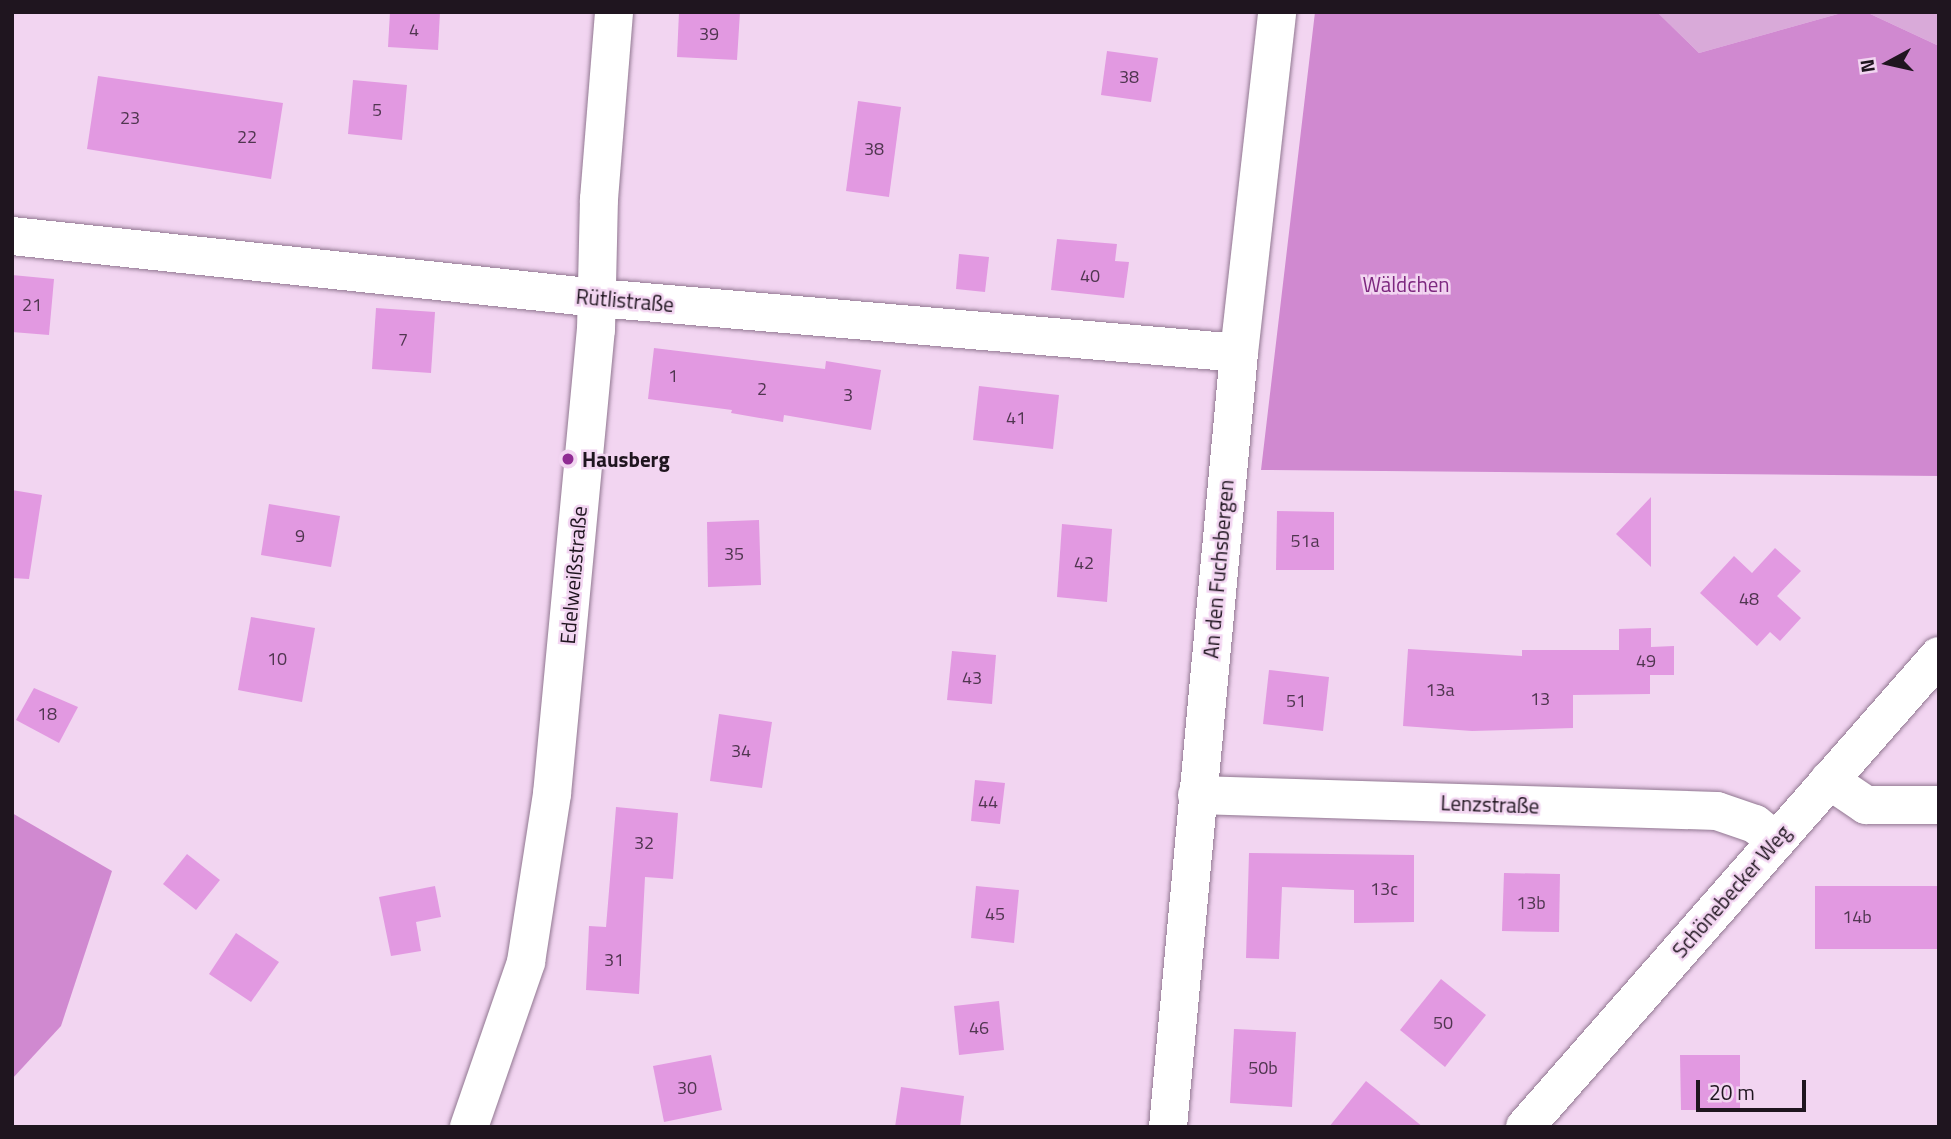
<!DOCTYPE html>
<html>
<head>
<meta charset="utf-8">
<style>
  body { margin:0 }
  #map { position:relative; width:1951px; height:1139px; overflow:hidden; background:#f2d5f1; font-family:"Titillium Web",sans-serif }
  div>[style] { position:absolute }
  .green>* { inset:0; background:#d9aad9 }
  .forest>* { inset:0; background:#d089d0 }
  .building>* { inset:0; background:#e299e1 }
  .roads { filter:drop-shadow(0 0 2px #917791) drop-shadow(0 0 2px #917791) }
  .minor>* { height:38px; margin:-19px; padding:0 19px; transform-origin:19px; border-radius:19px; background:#fff }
  .dots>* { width:19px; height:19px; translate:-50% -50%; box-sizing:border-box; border:4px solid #f2d5f1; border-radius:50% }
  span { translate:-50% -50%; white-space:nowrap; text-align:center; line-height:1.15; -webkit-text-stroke:5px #f2d5f1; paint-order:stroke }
  .number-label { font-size:18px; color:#503650 }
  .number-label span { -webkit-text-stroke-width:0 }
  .park-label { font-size:21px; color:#7d287f }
  .street-label { font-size:21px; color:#1f151f }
  .poi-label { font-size:21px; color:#1f151f; font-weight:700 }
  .left { translate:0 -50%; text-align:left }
  .frame { position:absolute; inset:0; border:14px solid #1f151f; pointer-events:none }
  .north { position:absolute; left:1853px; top:28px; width:70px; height:70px; -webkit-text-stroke:5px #f2d5f1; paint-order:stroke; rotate:262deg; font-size:19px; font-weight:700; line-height:28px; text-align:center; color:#1f151f }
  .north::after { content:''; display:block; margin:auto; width:24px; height:32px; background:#1f151f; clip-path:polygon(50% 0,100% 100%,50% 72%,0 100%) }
  .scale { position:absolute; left:1696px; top:1080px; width:110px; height:32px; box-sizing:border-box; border:4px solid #1f151f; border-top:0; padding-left:9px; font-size:21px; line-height:24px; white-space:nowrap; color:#1f151f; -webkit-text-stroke:5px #f2d5f1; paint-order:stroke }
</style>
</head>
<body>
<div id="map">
  <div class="green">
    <div style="clip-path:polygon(1657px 12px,1845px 12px,1699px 53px)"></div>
    <div style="clip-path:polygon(1866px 12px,1939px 12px,1939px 46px)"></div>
  </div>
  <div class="forest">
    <div style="clip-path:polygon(1315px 12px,1657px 12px,1699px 53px,1845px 12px,1866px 12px,1939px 46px,1939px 476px,1261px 470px)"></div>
    <div style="clip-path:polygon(12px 813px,112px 871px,61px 1026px,12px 1079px)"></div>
  </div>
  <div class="building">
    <div style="clip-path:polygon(390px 12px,440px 12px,438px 50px,388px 47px)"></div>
    <div style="clip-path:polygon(679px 12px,740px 12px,737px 60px,677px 57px)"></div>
    <div style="clip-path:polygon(1107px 51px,1158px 58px,1151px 102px,1101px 95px)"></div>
    <div style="clip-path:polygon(98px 76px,283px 103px,271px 179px,87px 149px)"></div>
    <div style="clip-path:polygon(353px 80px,407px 85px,402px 140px,348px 134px)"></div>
    <div style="clip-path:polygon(858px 101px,901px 107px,889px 197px,846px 191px)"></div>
    <div style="clip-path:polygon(1057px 239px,1117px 244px,1115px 261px,1129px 262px,1124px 298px,1051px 290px)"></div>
    <div style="clip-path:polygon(959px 254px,989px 257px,985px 292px,956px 289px)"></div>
    <div style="clip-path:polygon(12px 275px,54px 279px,49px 335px,12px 332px)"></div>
    <div style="clip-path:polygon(376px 308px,435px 312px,431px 373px,372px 369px)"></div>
    <div style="clip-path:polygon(654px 348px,825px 369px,826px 361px,881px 370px,871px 430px,784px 415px,783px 422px,731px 413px,732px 410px,648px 399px)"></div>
    <div style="clip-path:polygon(979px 386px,1059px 395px,1053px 449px,973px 440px)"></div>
    <div style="clip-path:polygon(12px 490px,42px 495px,29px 579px,12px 578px)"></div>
    <div style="clip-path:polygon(1651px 497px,1651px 567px,1616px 534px)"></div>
    <div style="clip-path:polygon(269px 504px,340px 516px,331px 567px,261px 555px)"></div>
    <div style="clip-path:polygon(1277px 511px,1334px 512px,1334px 570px,1276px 570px)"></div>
    <div style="clip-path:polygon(759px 520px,761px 585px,708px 587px,707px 522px)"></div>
    <div style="clip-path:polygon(1062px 524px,1112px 529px,1107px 602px,1057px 597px)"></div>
    <div style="clip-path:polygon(1775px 548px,1801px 571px,1777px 596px,1801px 618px,1780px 641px,1770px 632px,1757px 646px,1700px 593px,1734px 556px,1752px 573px)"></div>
    <div style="clip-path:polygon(251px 617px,315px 628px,302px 702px,238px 690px)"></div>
    <div style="clip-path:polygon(1651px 628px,1651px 647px,1674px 646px,1674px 675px,1650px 675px,1650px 694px,1573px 695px,1573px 728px,1472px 731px,1403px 726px,1408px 649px,1522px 656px,1522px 650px,1619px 650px,1619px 629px)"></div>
    <div style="clip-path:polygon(952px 651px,996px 655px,992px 704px,947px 700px)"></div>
    <div style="clip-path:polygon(1269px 670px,1329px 677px,1323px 731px,1263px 724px)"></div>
    <div style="clip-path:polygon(34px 688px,78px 707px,59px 743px,16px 720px)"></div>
    <div style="clip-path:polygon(719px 714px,772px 722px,762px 788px,710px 781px)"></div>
    <div style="clip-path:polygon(975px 780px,1005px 783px,1000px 824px,971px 821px)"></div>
    <div style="clip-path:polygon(616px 807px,678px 813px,673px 879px,645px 877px,639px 994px,586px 990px,589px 926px,606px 927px)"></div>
    <div style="clip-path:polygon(1249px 853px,1414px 855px,1414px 922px,1354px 923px,1354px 890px,1282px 887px,1279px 959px,1246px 958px)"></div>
    <div style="clip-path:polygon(187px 854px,220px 880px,196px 910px,163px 884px)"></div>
    <div style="clip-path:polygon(1504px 873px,1560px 874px,1559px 932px,1502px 931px)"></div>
    <div style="clip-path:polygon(435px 886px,441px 917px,416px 922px,421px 951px,391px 956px,379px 897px)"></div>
    <div style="clip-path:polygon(976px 886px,1019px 890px,1014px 943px,971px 938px)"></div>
    <div style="clip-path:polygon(1815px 886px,1939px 886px,1939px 949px,1815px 949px)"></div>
    <div style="clip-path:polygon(236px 933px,279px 962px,251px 1002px,209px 974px)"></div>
    <div style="clip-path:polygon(1441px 979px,1486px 1015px,1445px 1067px,1400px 1030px)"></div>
    <div style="clip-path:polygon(999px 1001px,1004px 1050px,959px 1055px,954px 1006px)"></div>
    <div style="clip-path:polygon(1234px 1029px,1296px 1032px,1292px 1107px,1230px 1103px)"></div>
    <div style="clip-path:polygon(711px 1055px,722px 1110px,664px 1122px,653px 1066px)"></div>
    <div style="clip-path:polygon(1680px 1055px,1740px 1055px,1740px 1110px,1681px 1110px)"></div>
    <div style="clip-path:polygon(1366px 1081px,1423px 1127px,1329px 1127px)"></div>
    <div style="clip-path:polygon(901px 1087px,964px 1096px,960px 1127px,895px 1127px)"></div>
  </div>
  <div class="roads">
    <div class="minor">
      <div style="left:12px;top:236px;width:589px;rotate:6.04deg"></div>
      <div style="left:598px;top:298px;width:643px;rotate:4.9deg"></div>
      <div style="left:1829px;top:780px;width:45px;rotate:34deg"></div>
      <div style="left:1866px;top:805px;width:73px"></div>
      <div style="left:1197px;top:795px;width:520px;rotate:1.76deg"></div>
      <div style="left:1717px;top:811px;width:40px;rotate:18.9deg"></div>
      <div style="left:1755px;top:824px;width:26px;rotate:39deg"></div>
      <div style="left:469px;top:1127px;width:175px;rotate:-70.9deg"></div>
      <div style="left:526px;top:962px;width:170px;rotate:-81.2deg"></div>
      <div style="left:552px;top:794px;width:466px;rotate:-84.6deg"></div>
      <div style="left:596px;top:330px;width:131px;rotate:-88.7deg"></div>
      <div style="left:599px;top:199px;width:188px;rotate:-85.4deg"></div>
      <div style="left:1168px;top:1127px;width:777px;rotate:-84.76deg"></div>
      <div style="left:1239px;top:353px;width:343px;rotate:-83.6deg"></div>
      <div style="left:1525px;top:1127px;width:627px;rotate:-48.69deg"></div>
    </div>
  </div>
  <div class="dots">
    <div style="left:568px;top:459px;background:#902c93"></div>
  </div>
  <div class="number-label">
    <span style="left:414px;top:30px">4</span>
    <span style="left:709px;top:34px">39</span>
    <span style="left:1129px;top:77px">38</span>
    <span style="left:377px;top:110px">5</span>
    <span style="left:130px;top:118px">23</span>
    <span style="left:247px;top:137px">22</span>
    <span style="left:874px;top:149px">38</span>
    <span style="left:1090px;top:276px">40</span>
    <span style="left:32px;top:305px">21</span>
    <span style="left:403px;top:340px">7</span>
    <span style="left:673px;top:376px">1</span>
    <span style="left:762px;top:389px">2</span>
    <span style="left:848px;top:395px">3</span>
    <span style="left:1016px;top:418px">41</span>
    <span style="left:300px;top:536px">9</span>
    <span style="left:1305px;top:541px">51a</span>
    <span style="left:734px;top:554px">35</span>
    <span style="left:1084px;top:563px">42</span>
    <span style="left:1749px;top:599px">48</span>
    <span style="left:277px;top:659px">10</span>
    <span style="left:1646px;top:661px">49</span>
    <span style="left:972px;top:678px">43</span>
    <span style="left:1440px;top:690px">13a</span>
    <span style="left:1540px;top:699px">13</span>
    <span style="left:1296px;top:701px">51</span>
    <span style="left:47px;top:714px">18</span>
    <span style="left:741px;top:751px">34</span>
    <span style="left:988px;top:802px">44</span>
    <span style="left:644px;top:843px">32</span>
    <span style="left:1384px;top:889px">13c</span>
    <span style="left:1531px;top:903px">13b</span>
    <span style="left:995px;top:914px">45</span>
    <span style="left:1857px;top:917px">14b</span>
    <span style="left:614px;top:960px">31</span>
    <span style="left:1443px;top:1023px">50</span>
    <span style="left:979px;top:1028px">46</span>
    <span style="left:1263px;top:1068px">50b</span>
    <span style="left:687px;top:1088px">30</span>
  </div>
  <div class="park-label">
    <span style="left:1406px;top:284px">Wäldchen</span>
  </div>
  <div class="street-label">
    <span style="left:625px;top:300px;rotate:5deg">Rütlistraße</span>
    <span style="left:1218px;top:569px;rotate:-85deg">An den Fuchsbergen</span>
    <span style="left:573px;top:575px;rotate:-85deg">Edelweißstraße</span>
    <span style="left:1490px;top:804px;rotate:2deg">Lenzstraße</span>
    <span style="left:1731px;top:891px;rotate:-49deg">Schönebecker Weg</span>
  </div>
  <div class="poi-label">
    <span class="left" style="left:582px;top:459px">Hausberg</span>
  </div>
  <div class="frame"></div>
  <div class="north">N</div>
  <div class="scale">20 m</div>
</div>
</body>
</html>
